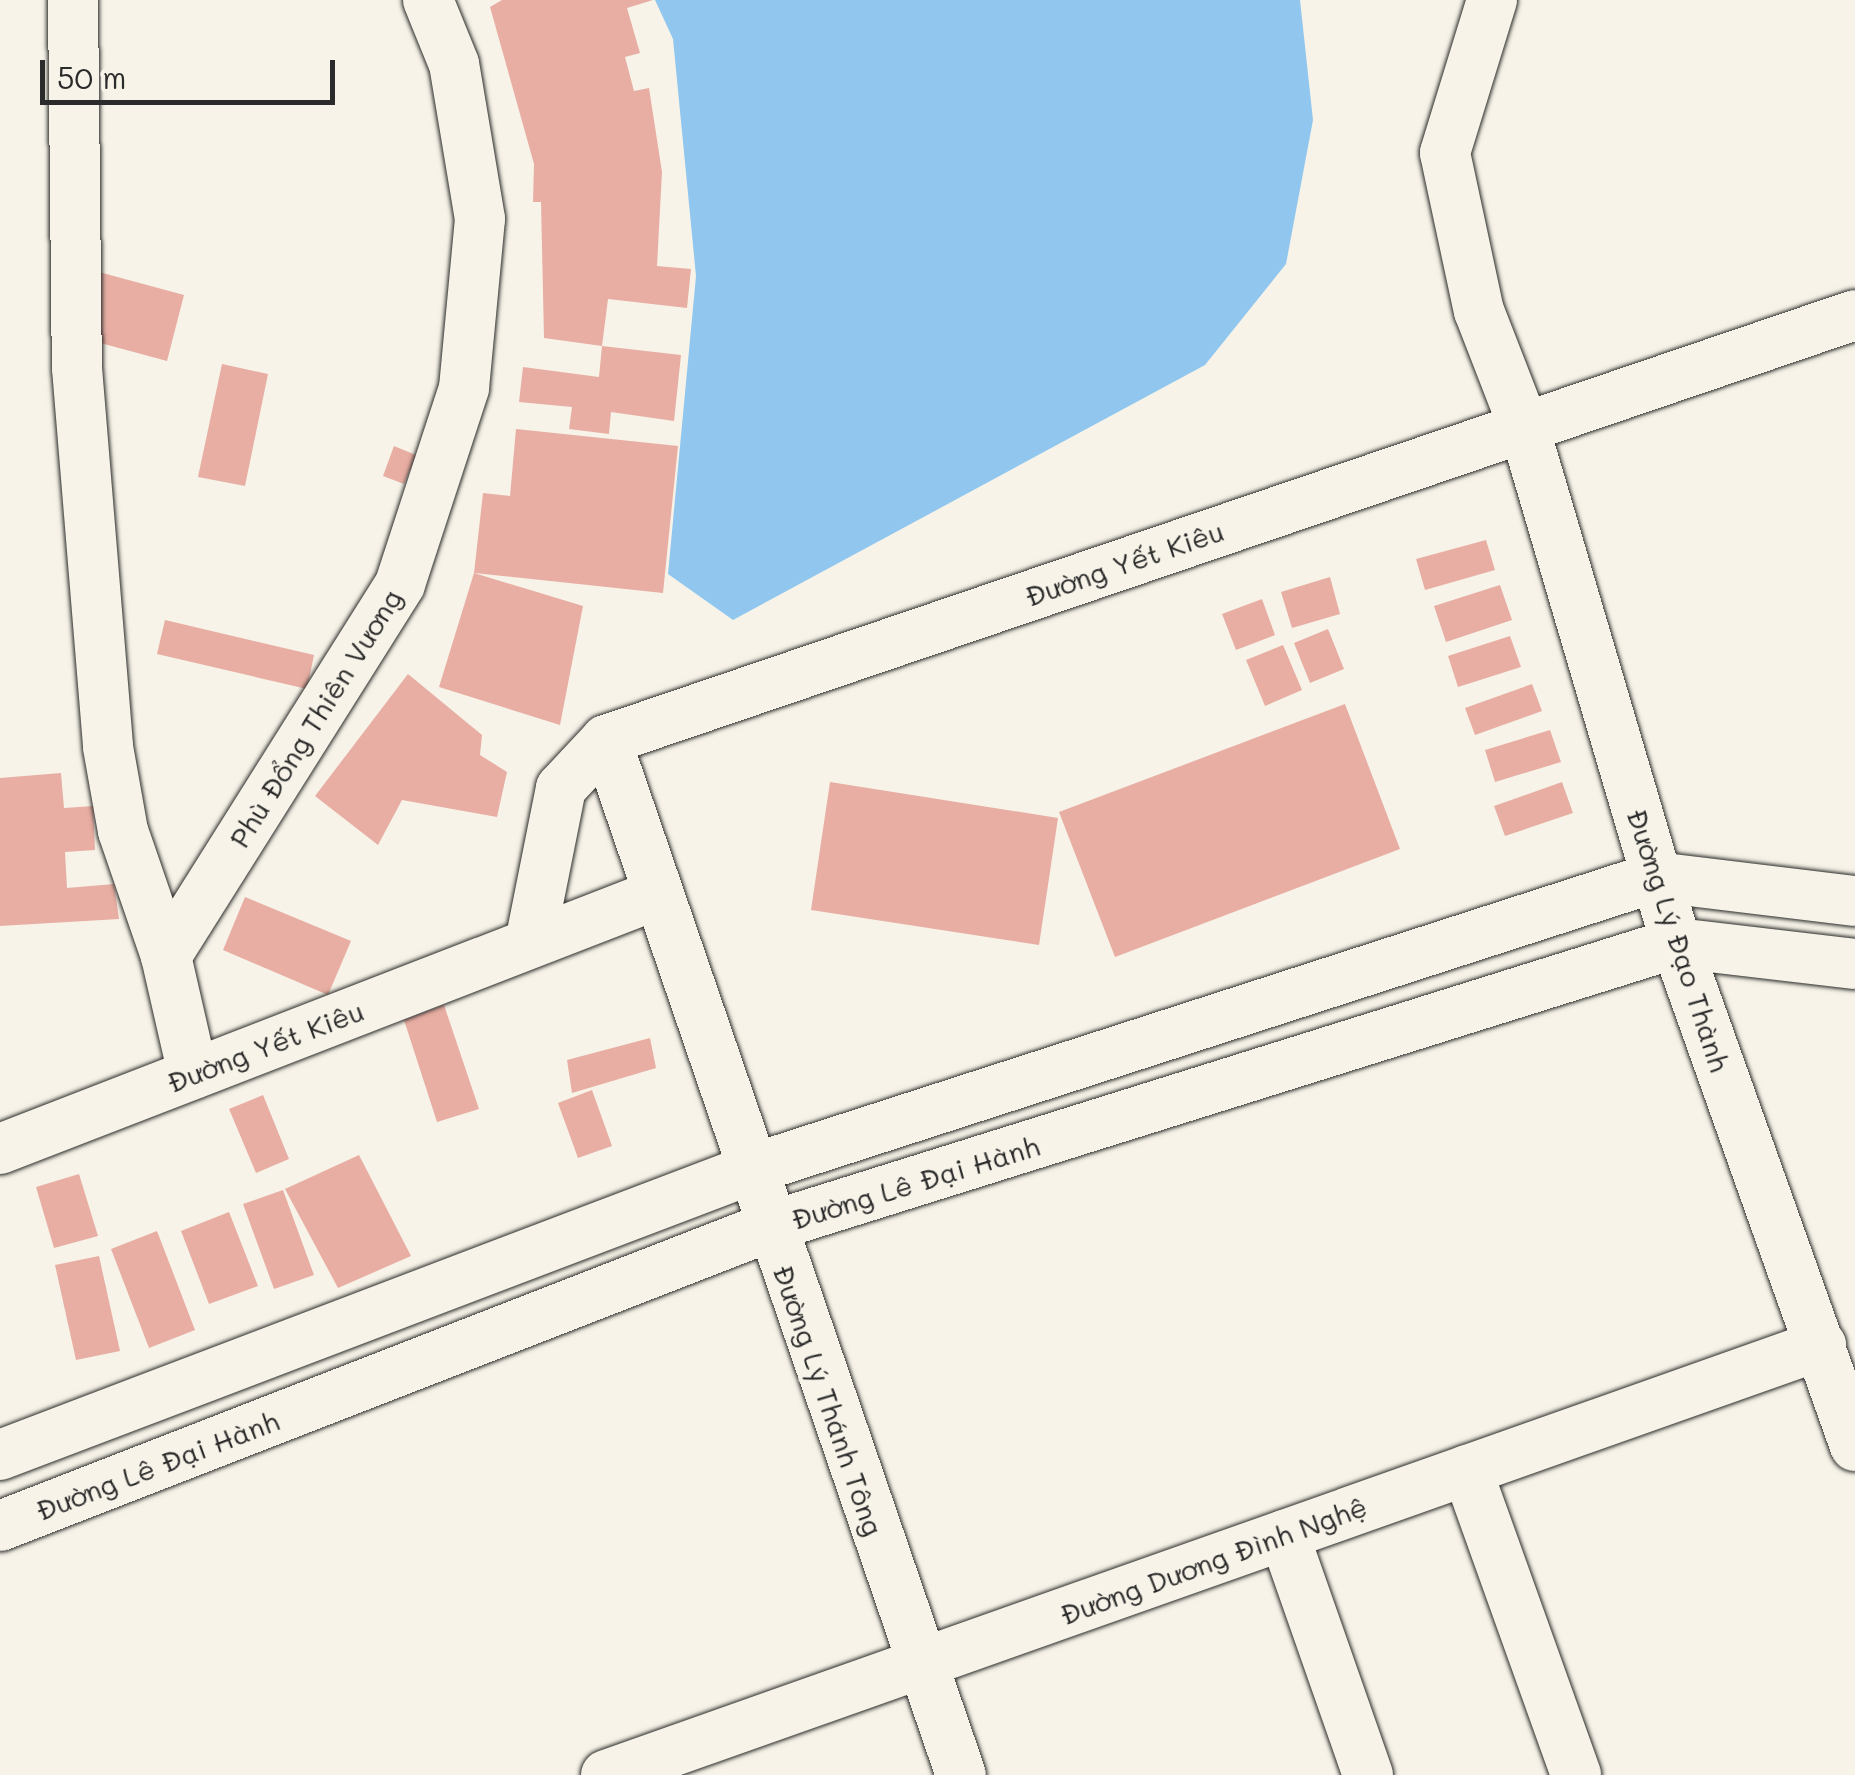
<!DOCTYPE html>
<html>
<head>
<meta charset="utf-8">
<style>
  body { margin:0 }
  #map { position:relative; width:1855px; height:1775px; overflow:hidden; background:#f7f3e8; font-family:Mali,sans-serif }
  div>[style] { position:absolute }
  .water>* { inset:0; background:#91c7ef }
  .building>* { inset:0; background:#e8aea3 }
  .roads { filter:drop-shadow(0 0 2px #2b2b2b) drop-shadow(0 0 2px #2b2b2b) }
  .minor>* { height:50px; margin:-25px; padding:0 25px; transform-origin:25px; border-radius:25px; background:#f7f3e8 }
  span { translate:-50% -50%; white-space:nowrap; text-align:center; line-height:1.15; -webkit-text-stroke:9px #f7f3e8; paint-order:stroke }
  .street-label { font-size:28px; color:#2b2b2b }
  .scale { position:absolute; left:40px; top:60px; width:295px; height:45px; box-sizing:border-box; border:5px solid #2b2b2b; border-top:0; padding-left:12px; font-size:30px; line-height:35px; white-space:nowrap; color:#2b2b2b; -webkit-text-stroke:8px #f7f3e8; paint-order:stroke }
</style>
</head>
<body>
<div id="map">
  <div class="water">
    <div style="clip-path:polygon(655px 0,1300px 0,1313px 120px,1286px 264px,1205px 365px,733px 620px,668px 574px,696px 276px,673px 39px)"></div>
  </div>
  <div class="building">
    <div style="clip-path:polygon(502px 0,653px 0,627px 8px,640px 53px,625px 57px,634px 91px,649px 88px,662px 172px,657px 266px,691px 269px,687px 308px,608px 299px,602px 346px,544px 338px,541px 202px,533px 202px,534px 164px,490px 7px)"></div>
    <div style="clip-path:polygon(99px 272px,184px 295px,167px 361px,82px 338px)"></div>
    <div style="clip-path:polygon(602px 346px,681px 355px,674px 421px,611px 412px,609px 434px,569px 429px,572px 407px,519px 402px,523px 367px,599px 377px)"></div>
    <div style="clip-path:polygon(222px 364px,268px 374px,245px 486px,198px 477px)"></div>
    <div style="clip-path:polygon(516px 429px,678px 446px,663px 593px,474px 573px,483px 493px,510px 496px)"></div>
    <div style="clip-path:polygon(394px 446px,416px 455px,404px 484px,383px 476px)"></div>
    <div style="clip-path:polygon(1486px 540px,1495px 570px,1425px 590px,1416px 559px)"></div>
    <div style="clip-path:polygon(474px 573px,583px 606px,560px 725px,439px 687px)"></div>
    <div style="clip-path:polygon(1330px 577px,1340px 614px,1292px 628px,1281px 592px)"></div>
    <div style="clip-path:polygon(1500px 585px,1512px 620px,1446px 642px,1434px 606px)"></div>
    <div style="clip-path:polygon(1262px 599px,1275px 635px,1236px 650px,1222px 614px)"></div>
    <div style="clip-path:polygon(165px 620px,314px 655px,307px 689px,157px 654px)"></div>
    <div style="clip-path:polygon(1328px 629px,1344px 669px,1310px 683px,1294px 643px)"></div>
    <div style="clip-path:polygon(1510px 636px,1521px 667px,1458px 687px,1448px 656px)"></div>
    <div style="clip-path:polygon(1283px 645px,1302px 690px,1265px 706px,1246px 660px)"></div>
    <div style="clip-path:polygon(408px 674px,482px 735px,480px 755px,507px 772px,497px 817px,402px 800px,378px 845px,315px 796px)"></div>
    <div style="clip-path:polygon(1532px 684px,1542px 711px,1475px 735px,1465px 708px)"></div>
    <div style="clip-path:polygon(1345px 704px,1400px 849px,1115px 957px,1059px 812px)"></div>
    <div style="clip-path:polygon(1550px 730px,1561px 762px,1495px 782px,1485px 750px)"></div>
    <div style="clip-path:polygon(61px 773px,64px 808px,93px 806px,95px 850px,65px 852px,67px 888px,114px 884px,119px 919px,0 926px,0 778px)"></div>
    <div style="clip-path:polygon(830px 782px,1058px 818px,1039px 945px,811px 910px)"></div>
    <div style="clip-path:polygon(1562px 782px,1573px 813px,1505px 836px,1494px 806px)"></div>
    <div style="clip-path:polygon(245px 897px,351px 941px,328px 995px,223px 950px)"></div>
    <div style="clip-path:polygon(444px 1005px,479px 1109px,437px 1122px,404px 1020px)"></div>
    <div style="clip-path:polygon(650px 1038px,656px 1068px,572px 1093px,567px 1060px)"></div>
    <div style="clip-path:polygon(592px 1090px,612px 1146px,578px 1158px,558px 1103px)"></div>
    <div style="clip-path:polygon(263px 1095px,289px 1159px,256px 1173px,229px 1109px)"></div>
    <div style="clip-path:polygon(359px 1155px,411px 1256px,338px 1288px,285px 1189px)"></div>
    <div style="clip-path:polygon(79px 1174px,98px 1236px,54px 1248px,36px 1187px)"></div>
    <div style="clip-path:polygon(283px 1190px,314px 1275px,274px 1289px,243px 1204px)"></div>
    <div style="clip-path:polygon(229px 1212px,258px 1286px,209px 1304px,181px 1231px)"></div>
    <div style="clip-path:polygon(157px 1231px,195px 1330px,149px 1348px,111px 1249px)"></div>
    <div style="clip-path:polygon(99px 1256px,120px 1351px,76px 1360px,55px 1265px)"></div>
  </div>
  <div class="roads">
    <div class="minor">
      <div style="left:73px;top:0;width:368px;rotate:89.4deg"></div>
      <div style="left:77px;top:368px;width:380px;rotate:85.3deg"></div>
      <div style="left:108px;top:747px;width:85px;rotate:79.9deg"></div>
      <div style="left:123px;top:831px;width:132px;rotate:71deg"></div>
      <div style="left:1492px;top:0;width:160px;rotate:107.1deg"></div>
      <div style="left:1445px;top:153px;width:162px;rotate:77.9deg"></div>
      <div style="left:1479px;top:311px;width:124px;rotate:68.8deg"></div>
      <div style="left:1524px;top:427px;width:538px;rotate:73.59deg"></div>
      <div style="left:1676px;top:943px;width:534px;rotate:70.41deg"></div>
      <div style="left:606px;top:740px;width:1094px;rotate:71.07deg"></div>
      <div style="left:530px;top:943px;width:158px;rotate:-78.7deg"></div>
      <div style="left:561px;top:788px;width:66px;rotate:-46.8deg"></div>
      <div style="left:606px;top:740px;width:1319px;rotate:-18.79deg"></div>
      <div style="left:193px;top:1074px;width:121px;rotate:-102.9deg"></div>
      <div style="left:166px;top:956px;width:439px;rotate:-57.8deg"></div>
      <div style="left:400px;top:584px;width:206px;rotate:-71.9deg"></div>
      <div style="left:464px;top:388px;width:170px;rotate:-84.6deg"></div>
      <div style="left:480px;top:219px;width:157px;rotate:-99.5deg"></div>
      <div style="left:454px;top:64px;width:69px;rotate:-112.1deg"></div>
      <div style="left:0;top:1149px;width:706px;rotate:-21.18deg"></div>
      <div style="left:0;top:1455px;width:801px;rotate:-20.83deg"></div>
      <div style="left:749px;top:1170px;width:953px;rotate:-17.9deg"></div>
      <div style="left:1656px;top:877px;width:200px;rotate:6.9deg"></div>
      <div style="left:1467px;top:1470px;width:324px;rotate:70.3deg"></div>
      <div style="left:0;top:1526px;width:825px;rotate:-21.25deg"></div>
      <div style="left:769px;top:1227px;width:950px;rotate:-17.39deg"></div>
      <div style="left:1676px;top:943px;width:180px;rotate:6.7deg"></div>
      <div style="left:1284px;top:1535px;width:254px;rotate:70.7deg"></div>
      <div style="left:606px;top:1775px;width:1289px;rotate:-19.49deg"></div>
    </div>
  </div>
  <div class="street-label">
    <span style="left:1124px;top:563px;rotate:-19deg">Đường Yết Kiêu</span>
    <span style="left:315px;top:718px;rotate:-58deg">Phù Đổng Thiên Vương</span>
    <span style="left:1679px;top:940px;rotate:72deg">Đường Lý Đạo Thành</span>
    <span style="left:265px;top:1046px;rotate:-21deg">Đường Yết Kiêu</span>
    <span style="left:915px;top:1182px;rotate:-17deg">Đường Lê Đại Hành</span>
    <span style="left:829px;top:1400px;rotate:71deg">Đường Lý Thánh Tông</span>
    <span style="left:157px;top:1465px;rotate:-21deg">Đường Lê Đại Hành</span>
    <span style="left:1213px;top:1560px;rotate:-20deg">Đường Dương Đình Nghệ</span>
  </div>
  <div class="scale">50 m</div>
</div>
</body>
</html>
